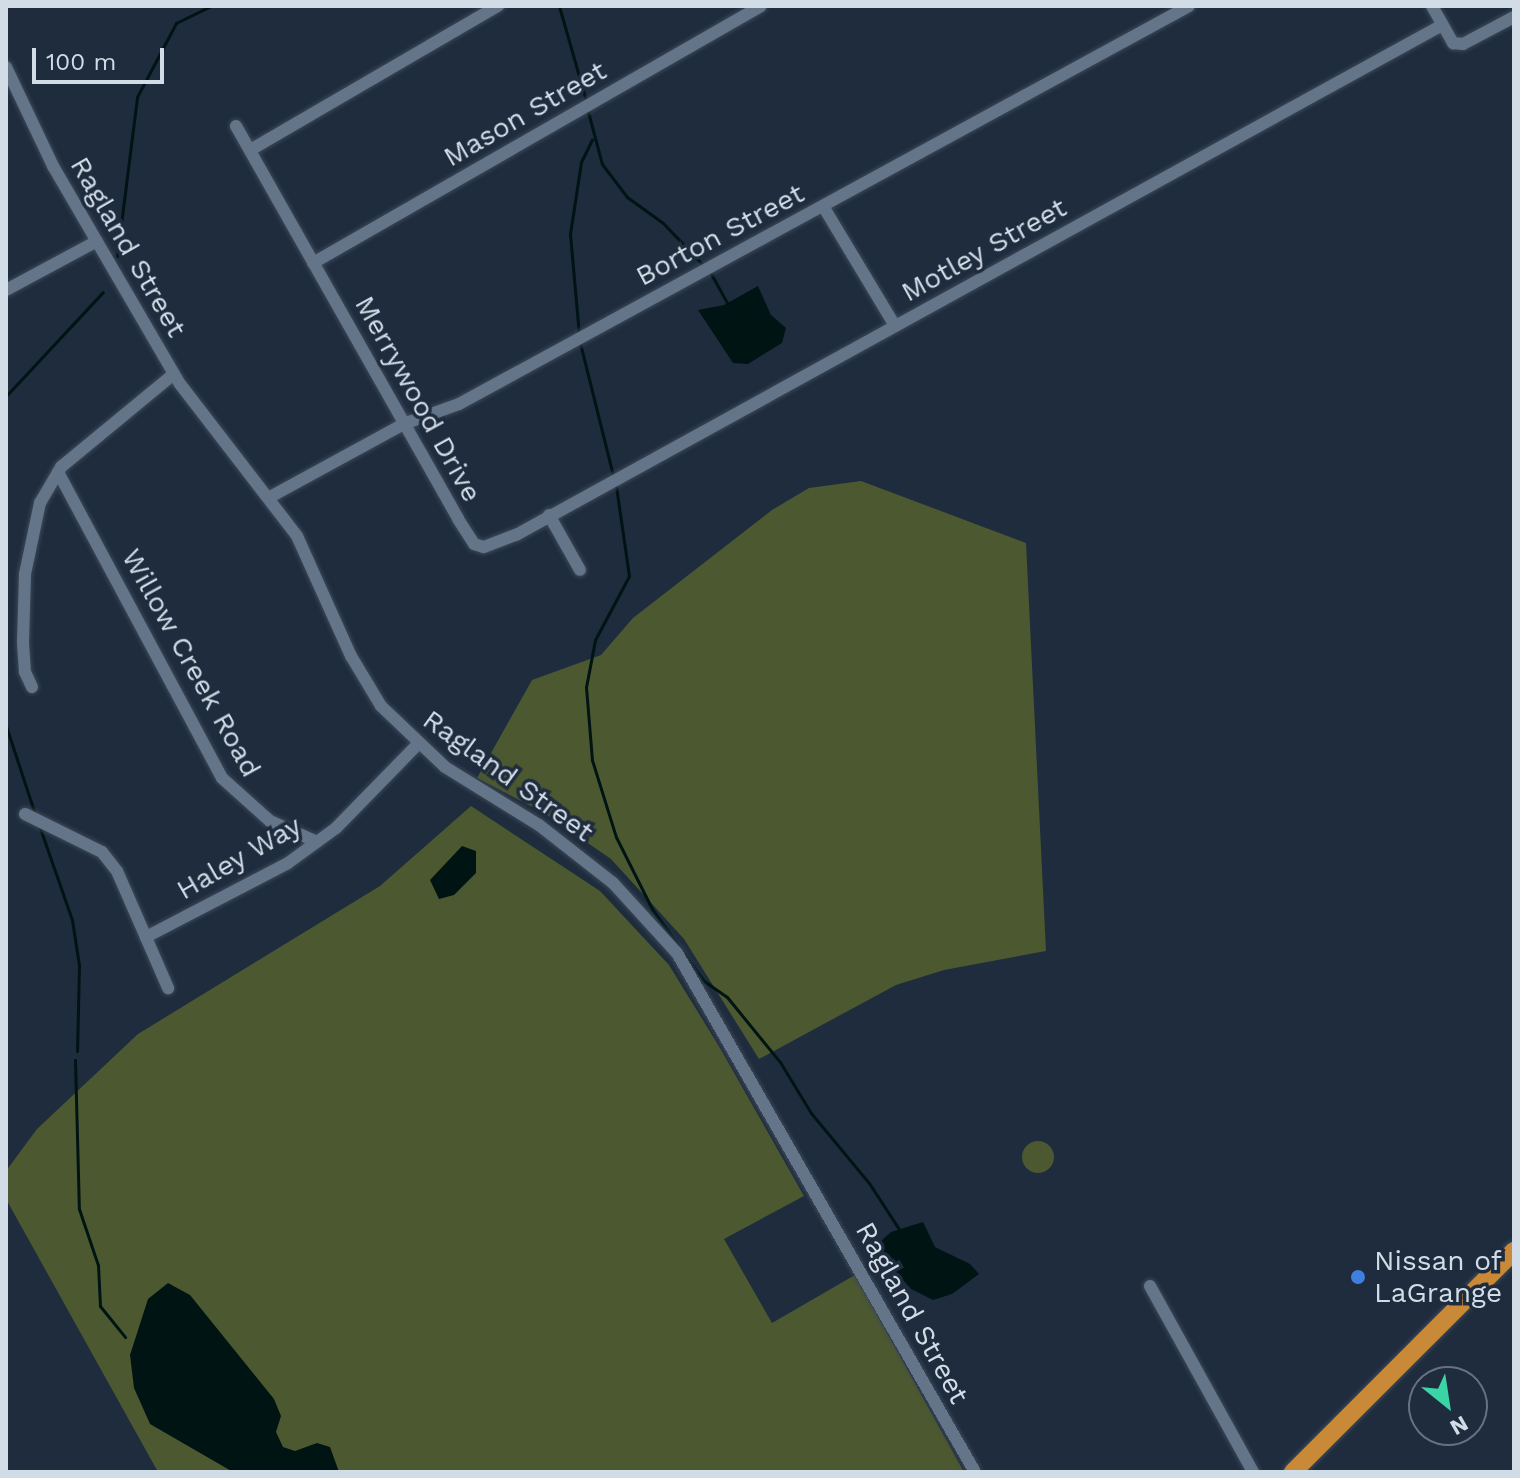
<!DOCTYPE html>
<html>
<head>
<meta charset="utf-8">
<style>
  body { margin:0 }
  #map { position:relative; width:1520px; height:1478px; overflow:hidden; background:#1e2c3e; font-family:"Work Sans",sans-serif }
  div>[style] { position:absolute }
  .green>* { inset:0; background:#4c5930 }
  .round { border-radius:50% }
  .water>* { inset:0; background:#001414 }
  .stream>* { height:3px; margin:-1.5px; padding:0 1.5px; transform-origin:1.5px; border-radius:1.5px; background:#001414 }
  .roads { filter:drop-shadow(0 0 2px #3c4857) drop-shadow(0 0 2px #3c4857) }
  .minor>* { height:12px; margin:-6px; padding:0 6px; transform-origin:6px; border-radius:6px; background:#647589 }
  .highway>* { height:18px; margin:-9px; padding:0 9px; transform-origin:9px; border-radius:9px; background:#c88939 }
  .dots>* { width:22px; height:22px; translate:-50% -50%; box-sizing:border-box; border:4px solid #1e2c3e; border-radius:50% }
  span { translate:-50% -50%; white-space:nowrap; text-align:center; line-height:1.15; -webkit-text-stroke:7px #1e2c3e; paint-order:stroke }
  .street-label { font-size:28px; color:#d2dce7 }
  .poi-label { font-size:28px; color:#d2dce7 }
  .left { translate:0 -50%; text-align:left }
  .frame { position:absolute; inset:0; border:8px solid #d2dce7; pointer-events:none }
  .north { position:absolute; left:1408px; top:1366px; width:80px; height:80px; box-sizing:border-box; background:#1e2c3e; border:2px solid #667282; border-radius:50%; rotate:150deg; font-size:22px; font-weight:700; line-height:32px; text-align:center; color:#d2dce7 }
  .north::after { content:''; display:block; margin:auto; width:28px; height:36px; background:#3bd4a4; clip-path:polygon(50% 0,100% 100%,50% 72%,0 100%) }
  .scale { position:absolute; left:32px; top:48px; width:132px; height:36px; box-sizing:border-box; border:4px solid #d2dce7; border-top:0; padding-left:10px; font-size:24px; line-height:28px; white-space:nowrap; color:#d2dce7; -webkit-text-stroke:6px #1e2c3e; paint-order:stroke }
</style>
</head>
<body>
<div id="map">
  <div class="green">
    <div style="clip-path:polygon(861px 481px,1026px 543px,1046px 951px,944px 970px,896px 985px,759px 1059px,684px 939px,611px 859px,544px 813px,477px 778px,532px 680px,601px 655px,633px 618px,772px 510px,809px 488px)"></div>
    <div style="clip-path:polygon(471px 806px,600px 891px,669px 965px,720px 1048px,804px 1196px,724px 1239px,772px 1323px,855px 1275px,964px 1472px,158px 1472px,6px 1199px,6px 1171px,37px 1129px,138px 1034px,380px 886px)"></div>
    <div class="round" style="left:1022px;top:1141px;width:32px;height:32px"></div>
  </div>
  <div class="water">
    <div style="clip-path:polygon(758px 286px,771px 315px,786px 328px,782px 343px,748px 364px,733px 363px,698px 310px,724px 305px)"></div>
    <div style="clip-path:polygon(462px 846px,476px 851px,476px 873px,454px 895px,439px 899px,430px 880px)"></div>
    <div style="clip-path:polygon(923px 1222px,935px 1247px,970px 1264px,979px 1274px,952px 1294px,933px 1300px,911px 1289px,880px 1254px,881px 1241px,891px 1232px)"></div>
    <div style="clip-path:polygon(168px 1283px,190px 1295px,274px 1399px,281px 1416px,276px 1432px,283px 1447px,295px 1451px,317px 1443px,330px 1447px,339px 1472px,233px 1472px,150px 1424px,134px 1388px,130px 1355px,148px 1299px)"></div>
  </div>
  <div class="stream">
    <div style="left:559px;top:6px;width:99px;rotate:74.1deg"></div>
    <div style="left:587px;top:108px;width:58px;rotate:75deg"></div>
    <div style="left:602px;top:164px;width:41px;rotate:52.9deg"></div>
    <div style="left:627px;top:197px;width:44px;rotate:35.8deg"></div>
    <div style="left:663px;top:223px;width:61px;rotate:46.3deg"></div>
    <div style="left:117px;top:256px;width:160px;rotate:-82.8deg"></div>
    <div style="left:137px;top:97px;width:84px;rotate:-62.2deg"></div>
    <div style="left:176px;top:23px;width:39px;rotate:-26deg"></div>
    <div style="left:710px;top:272px;width:35px;rotate:61deg"></div>
    <div style="left:579px;top:335px;width:101px;rotate:-95.1deg"></div>
    <div style="left:570px;top:234px;width:73px;rotate:-81.3deg"></div>
    <div style="left:581px;top:162px;width:25px;rotate:-64deg"></div>
    <div style="left:580px;top:343px;width:140px;rotate:76deg"></div>
    <div style="left:6px;top:396px;width:142px;rotate:-47deg"></div>
    <div style="left:616px;top:486px;width:91px;rotate:81.8deg"></div>
    <div style="left:629px;top:576px;width:72px;rotate:118deg"></div>
    <div style="left:595px;top:640px;width:48px;rotate:100.8deg"></div>
    <div style="left:586px;top:687px;width:73px;rotate:85.3deg"></div>
    <div style="left:592px;top:760px;width:81px;rotate:72.7deg"></div>
    <div style="left:616px;top:837px;width:80px;rotate:63.4deg"></div>
    <div style="left:652px;top:909px;width:89px;rotate:54.2deg"></div>
    <div style="left:704px;top:981px;width:28px;rotate:35deg"></div>
    <div style="left:727px;top:997px;width:84px;rotate:50.8deg"></div>
    <div style="left:780px;top:1062px;width:60px;rotate:58.7deg"></div>
    <div style="left:811px;top:1113px;width:91px;rotate:50.4deg"></div>
    <div style="left:869px;top:1183px;width:55px;rotate:56.9deg"></div>
    <div style="left:6px;top:726px;width:89px;rotate:71.8deg"></div>
    <div style="left:40px;top:828px;width:97px;rotate:70.8deg"></div>
    <div style="left:72px;top:920px;width:46px;rotate:81.2deg"></div>
    <div style="left:79px;top:965px;width:86px;rotate:91.3deg"></div>
    <div style="left:75px;top:1060px;width:149px;rotate:88.5deg"></div>
    <div style="left:79px;top:1209px;width:59px;rotate:71.3deg"></div>
    <div style="left:98px;top:1265px;width:41px;rotate:87.2deg"></div>
    <div style="left:100px;top:1306px;width:40px;rotate:51deg"></div>
  </div>
  <div class="roads">
    <div class="minor">
      <div style="left:1432px;top:6px;width:43px;rotate:60.4deg"></div>
      <div style="left:1453px;top:43px;width:10px;rotate:6deg"></div>
      <div style="left:1463px;top:44px;width:58px;rotate:-27.9deg"></div>
      <div style="left:6px;top:67px;width:110px;rotate:64.6deg"></div>
      <div style="left:53px;top:166px;width:252px;rotate:59.8deg"></div>
      <div style="left:180px;top:384px;width:192px;rotate:52.4deg"></div>
      <div style="left:297px;top:536px;width:132px;rotate:65.8deg"></div>
      <div style="left:351px;top:656px;width:58px;rotate:59deg"></div>
      <div style="left:381px;top:706px;width:88px;rotate:43.6deg"></div>
      <div style="left:445px;top:767px;width:110px;rotate:31.7deg"></div>
      <div style="left:539px;top:825px;width:94px;rotate:38.1deg"></div>
      <div style="left:613px;top:883px;width:95px;rotate:47.6deg"></div>
      <div style="left:677px;top:953px;width:598px;rotate:60.14deg"></div>
      <div style="left:236px;top:126px;width:451px;rotate:60.5deg"></div>
      <div style="left:458px;top:519px;width:30px;rotate:57deg"></div>
      <div style="left:474px;top:544px;width:10px;rotate:17deg"></div>
      <div style="left:484px;top:547px;width:34px;rotate:-21deg"></div>
      <div style="left:516px;top:535px;width:1057px;rotate:-28.84deg"></div>
      <div style="left:252px;top:149px;width:285px;rotate:-30.2deg"></div>
      <div style="left:823px;top:206px;width:140px;rotate:59deg"></div>
      <div style="left:313px;top:263px;width:516px;rotate:-29.84deg"></div>
      <div style="left:6px;top:290px;width:103px;rotate:-28.3deg"></div>
      <div style="left:58px;top:472px;width:347px;rotate:61.8deg"></div>
      <div style="left:222px;top:778px;width:64px;rotate:41.9deg"></div>
      <div style="left:270px;top:821px;width:51px;rotate:24.1deg"></div>
      <div style="left:270px;top:497px;width:155px;rotate:-28.6deg"></div>
      <div style="left:406px;top:423px;width:56px;rotate:-19.7deg"></div>
      <div style="left:459px;top:404px;width:831px;rotate:-28.6deg"></div>
      <div style="left:549px;top:515px;width:63px;rotate:60.6deg"></div>
      <div style="left:32px;top:687px;width:17px;rotate:-115deg"></div>
      <div style="left:25px;top:672px;width:30px;rotate:-94deg"></div>
      <div style="left:23px;top:642px;width:68px;rotate:-88.3deg"></div>
      <div style="left:25px;top:574px;width:73px;rotate:-78.1deg"></div>
      <div style="left:40px;top:503px;width:42px;rotate:-59.7deg"></div>
      <div style="left:61px;top:467px;width:146px;rotate:-39.5deg"></div>
      <div style="left:25px;top:814px;width:86px;rotate:26.3deg"></div>
      <div style="left:102px;top:852px;width:24px;rotate:52deg"></div>
      <div style="left:117px;top:871px;width:128px;rotate:66.4deg"></div>
      <div style="left:146px;top:937px;width:160px;rotate:-27.5deg"></div>
      <div style="left:288px;top:863px;width:59px;rotate:-36.1deg"></div>
      <div style="left:336px;top:828px;width:116px;rotate:-45.7deg"></div>
      <div style="left:1150px;top:1286px;width:213px;rotate:61deg"></div>
    </div>
    <div class="highway">
      <div style="left:1293px;top:1472px;width:313px;rotate:-45deg"></div>
    </div>
  </div>
  <div class="dots">
    <div style="left:1358px;top:1277px;background:#3f7fe0"></div>
  </div>
  <div class="street-label">
    <span style="left:525px;top:114px;rotate:-30deg">Mason Street</span>
    <span style="left:720px;top:235px;rotate:-28deg">Borton Street</span>
    <span style="left:128px;top:247px;rotate:60deg">Ragland Street</span>
    <span style="left:984px;top:250px;rotate:-29deg">Motley Street</span>
    <span style="left:418px;top:399px;rotate:61deg">Merrywood Drive</span>
    <span style="left:191px;top:663px;rotate:61deg">Willow Creek Road</span>
    <span style="left:508px;top:776px;rotate:36deg">Ragland Street</span>
    <span style="left:239px;top:858px;rotate:-30deg">Haley Way</span>
    <span style="left:912px;top:1313px;rotate:61deg">Ragland Street</span>
  </div>
  <div class="poi-label">
    <span class="left" style="left:1374px;top:1277px">Nissan of<br>LaGrange</span>
  </div>
  <div class="frame"></div>
  <div class="north">N</div>
  <div class="scale">100 m</div>
</div>
</body>
</html>
